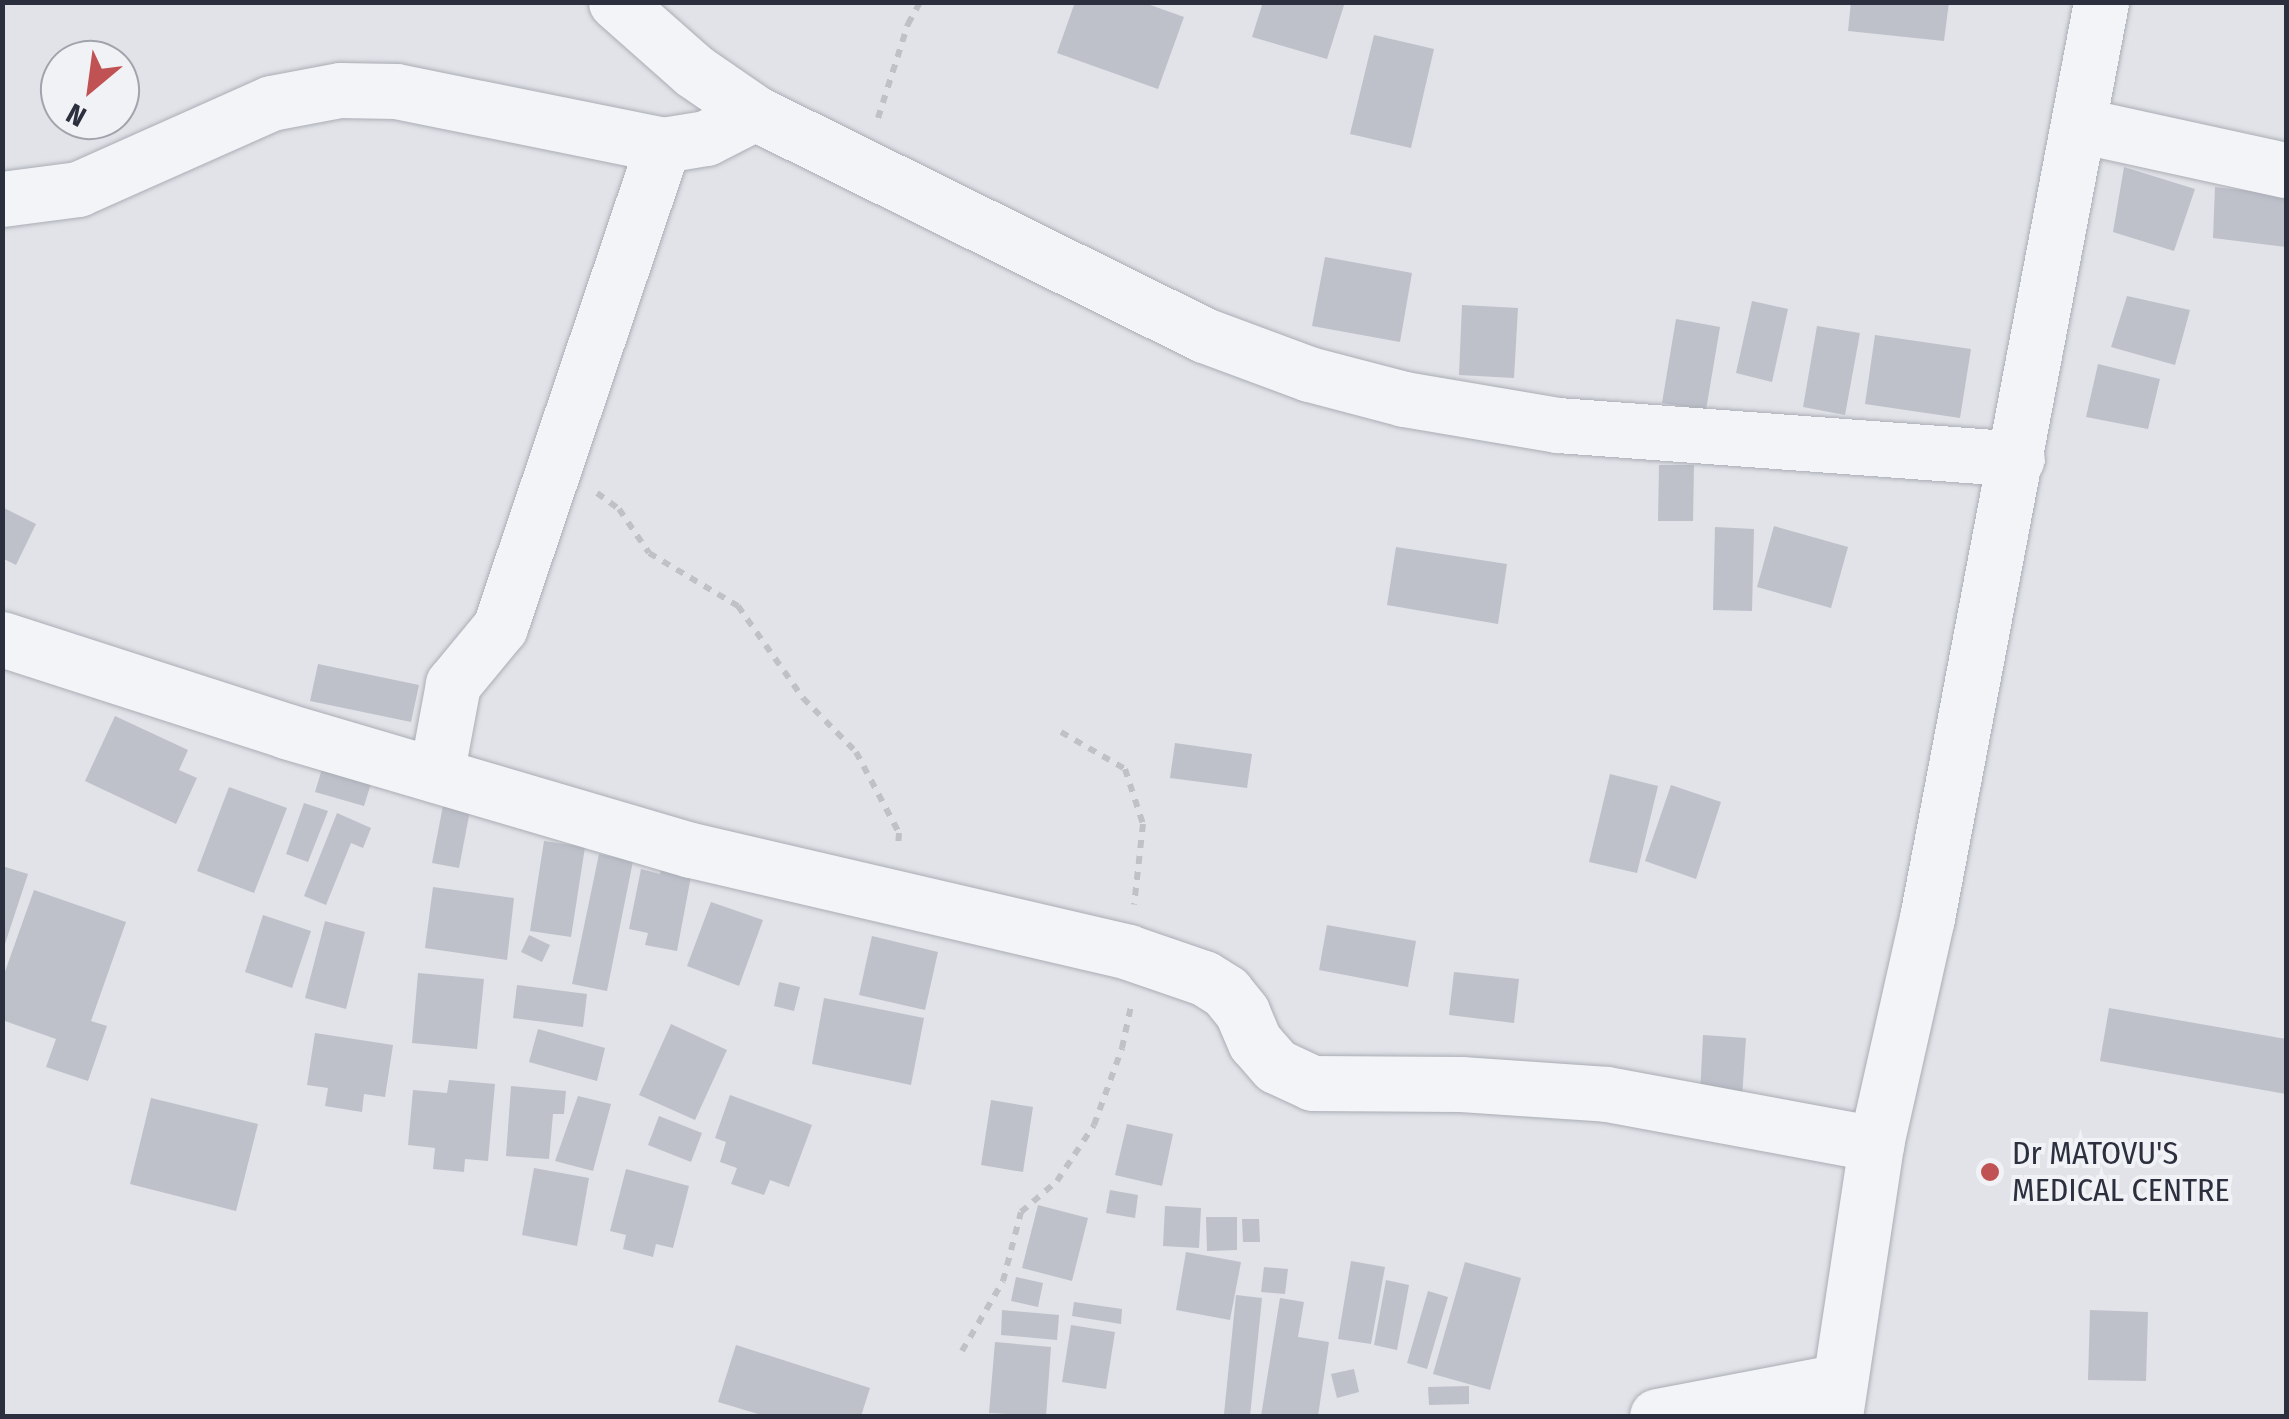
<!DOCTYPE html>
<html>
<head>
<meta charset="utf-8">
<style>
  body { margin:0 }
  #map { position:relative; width:2289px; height:1419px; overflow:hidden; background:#e1e3e8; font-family:"Fira Sans Condensed",sans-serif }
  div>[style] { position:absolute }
  .building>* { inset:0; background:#bec1ca }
  .path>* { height:6px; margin-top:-3px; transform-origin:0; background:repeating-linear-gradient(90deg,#bfc1c7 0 8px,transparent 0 16px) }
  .roads { filter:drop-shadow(0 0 2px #aaadb5) drop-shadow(0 0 2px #aaadb5) }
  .minor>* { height:55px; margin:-27.5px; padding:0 27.5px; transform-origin:27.5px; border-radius:27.5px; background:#f3f4f7 }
  .dots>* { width:28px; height:28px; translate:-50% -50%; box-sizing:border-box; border:5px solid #f0f2f6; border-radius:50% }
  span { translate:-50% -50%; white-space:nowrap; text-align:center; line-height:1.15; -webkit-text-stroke:8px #f0f2f6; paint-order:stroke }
  .poi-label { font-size:32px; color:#2b2f3e }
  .left { translate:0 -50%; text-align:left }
  .frame { position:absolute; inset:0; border:5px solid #2b2f3e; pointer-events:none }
  .north { position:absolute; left:40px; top:40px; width:100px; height:100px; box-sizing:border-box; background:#f0f2f6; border:2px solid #a1a4ac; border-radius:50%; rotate:209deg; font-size:28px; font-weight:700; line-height:40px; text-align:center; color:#2b2f3e }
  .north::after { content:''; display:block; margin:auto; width:35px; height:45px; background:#c05253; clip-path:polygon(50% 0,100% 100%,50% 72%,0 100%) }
</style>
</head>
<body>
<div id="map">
  <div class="building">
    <div style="clip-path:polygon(1075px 2px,1142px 2px,1184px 17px,1158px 89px,1057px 53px)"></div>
    <div style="clip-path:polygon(1263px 2px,1345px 2px,1327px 59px,1252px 37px)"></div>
    <div style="clip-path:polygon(1851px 2px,1949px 2px,1944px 41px,1848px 31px)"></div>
    <div style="clip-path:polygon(1374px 35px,1434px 49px,1411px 148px,1350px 134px)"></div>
    <div style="clip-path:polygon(2124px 167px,2195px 189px,2174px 251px,2113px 232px)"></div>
    <div style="clip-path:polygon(2215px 187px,2286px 195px,2286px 247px,2213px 238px)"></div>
    <div style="clip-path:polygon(1325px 257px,1412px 273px,1400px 342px,1312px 326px)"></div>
    <div style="clip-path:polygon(2127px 296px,2190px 310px,2175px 365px,2111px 347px)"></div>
    <div style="clip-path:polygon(1752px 301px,1788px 309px,1772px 382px,1736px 373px)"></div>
    <div style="clip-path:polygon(1462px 305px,1518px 308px,1514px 378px,1459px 375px)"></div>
    <div style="clip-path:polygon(1676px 319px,1720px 327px,1706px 410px,1662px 403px)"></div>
    <div style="clip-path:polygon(1817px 326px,1860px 333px,1845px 415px,1803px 407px)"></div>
    <div style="clip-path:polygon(1875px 335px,1971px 349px,1960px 418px,1865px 404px)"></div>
    <div style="clip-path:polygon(2098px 364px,2160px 379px,2148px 429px,2086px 417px)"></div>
    <div style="clip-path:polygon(1659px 465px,1694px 465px,1693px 521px,1658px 521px)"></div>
    <div style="clip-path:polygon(2px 507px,36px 524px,16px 565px,2px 558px)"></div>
    <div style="clip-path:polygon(1774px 526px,1848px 547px,1831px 608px,1757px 587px)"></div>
    <div style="clip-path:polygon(1715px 527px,1754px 529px,1752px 611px,1713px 610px)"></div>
    <div style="clip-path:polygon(1396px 547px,1507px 564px,1498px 624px,1387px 605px)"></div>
    <div style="clip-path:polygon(318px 664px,419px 685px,411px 722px,310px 701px)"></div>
    <div style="clip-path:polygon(115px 716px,188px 750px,179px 770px,197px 778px,176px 824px,85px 781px)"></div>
    <div style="clip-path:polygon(1175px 743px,1252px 754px,1247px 788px,1170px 778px)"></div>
    <div style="clip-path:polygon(326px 756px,375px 771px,364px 806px,315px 792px)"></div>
    <div style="clip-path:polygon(1610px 774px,1658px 786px,1637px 873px,1589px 862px)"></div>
    <div style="clip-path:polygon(1671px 785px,1721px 802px,1696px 879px,1645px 861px)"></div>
    <div style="clip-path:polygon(229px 787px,287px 808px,254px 893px,197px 871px)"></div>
    <div style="clip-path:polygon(445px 795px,472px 800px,459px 868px,432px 863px)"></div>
    <div style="clip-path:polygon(304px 803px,328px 811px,308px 862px,286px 854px)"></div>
    <div style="clip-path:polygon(337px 813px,371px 828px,363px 848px,351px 843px,326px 905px,304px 896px)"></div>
    <div style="clip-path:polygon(544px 841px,585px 847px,571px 937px,530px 931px)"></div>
    <div style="clip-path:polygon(599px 854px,633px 861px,607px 991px,572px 984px)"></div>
    <div style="clip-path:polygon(662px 865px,692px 871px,677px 951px,645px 945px,648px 933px,629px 929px,641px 869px,660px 874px)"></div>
    <div style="clip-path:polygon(2px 866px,28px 874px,3px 950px,2px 950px)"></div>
    <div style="clip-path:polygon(433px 887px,514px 898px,507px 960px,425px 948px)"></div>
    <div style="clip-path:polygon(34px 890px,126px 922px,91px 1021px,107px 1026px,88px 1081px,46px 1067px,56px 1039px,2px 1020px,2px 980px)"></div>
    <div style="clip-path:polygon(711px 902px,763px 920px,739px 986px,687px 966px)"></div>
    <div style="clip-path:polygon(263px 915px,311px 931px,292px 988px,245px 972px)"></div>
    <div style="clip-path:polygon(325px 921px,365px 932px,346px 1009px,305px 998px)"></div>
    <div style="clip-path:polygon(1327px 925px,1416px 941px,1408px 987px,1319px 970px)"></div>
    <div style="clip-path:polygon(529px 935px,550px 945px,542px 962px,521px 952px)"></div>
    <div style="clip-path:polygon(872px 936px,938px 952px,925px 1010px,859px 995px)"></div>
    <div style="clip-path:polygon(1454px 972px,1519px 979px,1514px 1023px,1449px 1015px)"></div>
    <div style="clip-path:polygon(418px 973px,484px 979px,477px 1049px,412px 1043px)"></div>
    <div style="clip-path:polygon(779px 982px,800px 987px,794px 1011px,774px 1006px)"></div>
    <div style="clip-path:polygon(517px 985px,587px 994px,583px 1027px,513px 1018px)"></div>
    <div style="clip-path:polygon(824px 998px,924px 1018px,911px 1085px,812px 1064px)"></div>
    <div style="clip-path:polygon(2109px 1008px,2286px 1039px,2286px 1094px,2100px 1061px)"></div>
    <div style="clip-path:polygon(671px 1024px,727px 1050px,695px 1120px,639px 1095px)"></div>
    <div style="clip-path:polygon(538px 1029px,605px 1048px,597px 1081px,529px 1062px)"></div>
    <div style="clip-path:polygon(315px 1033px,393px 1045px,385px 1097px,364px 1094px,362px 1112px,325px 1106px,328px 1088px,307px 1085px)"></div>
    <div style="clip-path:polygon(1703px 1035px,1746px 1038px,1742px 1098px,1700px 1095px)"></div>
    <div style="clip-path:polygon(449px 1080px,495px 1084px,488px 1161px,465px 1159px,464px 1172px,433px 1169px,435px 1148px,408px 1145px,413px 1090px,447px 1093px)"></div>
    <div style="clip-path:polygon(511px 1086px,566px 1091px,564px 1114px,553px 1114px,549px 1159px,506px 1156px)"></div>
    <div style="clip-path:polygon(730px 1095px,812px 1125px,789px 1187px,770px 1180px,764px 1195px,731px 1184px,737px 1168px,720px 1162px,726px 1142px,715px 1138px)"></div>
    <div style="clip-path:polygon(578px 1096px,611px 1104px,593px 1171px,555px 1161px)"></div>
    <div style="clip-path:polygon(151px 1098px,258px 1124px,236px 1211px,130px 1184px)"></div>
    <div style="clip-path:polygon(991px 1100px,1033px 1107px,1023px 1172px,981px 1165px)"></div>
    <div style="clip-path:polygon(659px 1116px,702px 1133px,691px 1162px,648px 1145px)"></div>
    <div style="clip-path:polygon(1127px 1124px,1173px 1134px,1162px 1186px,1115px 1175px)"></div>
    <div style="clip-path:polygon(534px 1168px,589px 1178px,577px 1246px,522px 1235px)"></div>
    <div style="clip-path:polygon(626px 1169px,689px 1186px,673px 1248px,656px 1244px,653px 1257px,623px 1249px,626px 1235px,610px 1231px)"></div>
    <div style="clip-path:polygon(1110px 1190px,1138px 1195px,1135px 1218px,1106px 1213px)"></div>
    <div style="clip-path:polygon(1038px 1205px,1088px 1218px,1072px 1281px,1022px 1268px)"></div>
    <div style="clip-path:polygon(1165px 1206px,1201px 1208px,1199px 1248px,1163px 1246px)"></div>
    <div style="clip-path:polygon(1206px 1217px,1237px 1217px,1237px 1250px,1207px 1251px)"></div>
    <div style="clip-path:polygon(1242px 1219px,1259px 1219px,1260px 1242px,1243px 1242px)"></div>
    <div style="clip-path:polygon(1186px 1252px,1241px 1262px,1230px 1320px,1176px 1310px)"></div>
    <div style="clip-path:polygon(1351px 1261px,1385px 1267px,1371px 1344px,1338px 1339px)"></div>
    <div style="clip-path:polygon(1465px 1262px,1521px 1278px,1490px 1390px,1433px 1374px)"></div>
    <div style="clip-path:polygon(1264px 1267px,1288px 1269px,1285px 1294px,1261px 1292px)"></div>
    <div style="clip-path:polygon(1016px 1277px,1043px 1283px,1038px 1307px,1011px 1301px)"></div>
    <div style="clip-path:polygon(1386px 1280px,1409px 1285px,1397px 1350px,1374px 1345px)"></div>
    <div style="clip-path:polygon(1428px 1291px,1448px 1297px,1427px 1369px,1407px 1363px)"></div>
    <div style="clip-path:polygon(1236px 1295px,1262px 1298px,1250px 1416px,1224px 1414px)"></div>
    <div style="clip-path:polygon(1280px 1298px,1304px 1302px,1298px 1337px,1329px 1342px,1318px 1416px,1261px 1416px)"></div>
    <div style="clip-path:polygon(1074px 1302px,1122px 1309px,1121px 1324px,1072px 1316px)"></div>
    <div style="clip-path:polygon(1002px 1310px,1059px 1315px,1057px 1340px,1001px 1335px)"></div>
    <div style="clip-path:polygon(2090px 1310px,2148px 1312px,2146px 1381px,2088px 1380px)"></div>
    <div style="clip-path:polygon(1071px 1325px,1115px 1332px,1106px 1389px,1062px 1382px)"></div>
    <div style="clip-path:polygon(995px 1342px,1051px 1347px,1046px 1416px,989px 1413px)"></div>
    <div style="clip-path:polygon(736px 1345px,870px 1388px,861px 1416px,765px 1416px,718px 1402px)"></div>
    <div style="clip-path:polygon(1354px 1369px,1359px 1392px,1337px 1398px,1331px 1374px)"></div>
    <div style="clip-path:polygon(1469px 1386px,1469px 1404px,1429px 1405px,1428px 1387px)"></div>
  </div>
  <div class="path">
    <div style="left:878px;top:118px;width:99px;rotate:-72.3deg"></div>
    <div style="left:908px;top:24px;width:25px;rotate:-61deg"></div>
    <div style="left:597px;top:493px;width:27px;rotate:36deg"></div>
    <div style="left:619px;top:509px;width:53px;rotate:55.7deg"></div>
    <div style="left:649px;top:553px;width:104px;rotate:30.8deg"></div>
    <div style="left:738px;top:606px;width:113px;rotate:54.8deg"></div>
    <div style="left:803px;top:698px;width:76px;rotate:45.5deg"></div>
    <div style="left:856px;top:752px;width:92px;rotate:62deg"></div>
    <div style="left:899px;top:833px;width:13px;rotate:94deg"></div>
    <div style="left:1061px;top:732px;width:74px;rotate:30deg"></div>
    <div style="left:1125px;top:769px;width:58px;rotate:71.9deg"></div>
    <div style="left:1143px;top:824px;width:81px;rotate:96.3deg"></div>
    <div style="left:962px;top:1351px;width:81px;rotate:-59.6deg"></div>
    <div style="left:1003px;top:1281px;width:71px;rotate:-75.4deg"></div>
    <div style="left:1021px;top:1212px;width:48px;rotate:-40.7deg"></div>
    <div style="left:1057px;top:1181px;width:67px;rotate:-56.5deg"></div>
    <div style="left:1094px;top:1125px;width:82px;rotate:-70deg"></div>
    <div style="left:1122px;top:1048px;width:43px;rotate:-77.9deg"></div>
  </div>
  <div class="roads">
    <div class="minor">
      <div style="left:616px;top:2px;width:104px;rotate:41.5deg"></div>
      <div style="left:694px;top:71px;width:74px;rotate:34.5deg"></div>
      <div style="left:755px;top:113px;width:501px;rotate:26.31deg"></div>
      <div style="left:1204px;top:335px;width:112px;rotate:20.4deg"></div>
      <div style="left:1309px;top:374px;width:98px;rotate:14.7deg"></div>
      <div style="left:1404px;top:399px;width:156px;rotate:9.6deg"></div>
      <div style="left:1558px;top:425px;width:460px;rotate:4.2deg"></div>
      <div style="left:2079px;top:125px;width:212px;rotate:12.3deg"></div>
      <div style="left:2px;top:199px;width:77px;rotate:-7.5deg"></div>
      <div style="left:78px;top:189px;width:211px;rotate:-24deg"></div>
      <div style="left:271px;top:103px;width:70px;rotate:-10.7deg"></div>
      <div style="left:340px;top:90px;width:56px;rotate:1deg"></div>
      <div style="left:396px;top:91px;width:272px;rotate:11.4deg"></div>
      <div style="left:663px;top:145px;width:44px;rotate:-9.2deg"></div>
      <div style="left:706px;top:138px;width:55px;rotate:-27deg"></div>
      <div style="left:2px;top:639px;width:299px;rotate:17.9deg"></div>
      <div style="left:286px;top:731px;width:422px;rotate:16.4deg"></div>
      <div style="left:691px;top:850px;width:449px;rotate:13.1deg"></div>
      <div style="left:1128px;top:952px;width:80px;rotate:18.9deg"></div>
      <div style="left:1204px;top:978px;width:26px;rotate:32deg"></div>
      <div style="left:1226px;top:992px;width:26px;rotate:51deg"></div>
      <div style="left:1242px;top:1012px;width:33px;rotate:67deg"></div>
      <div style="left:1255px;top:1042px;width:32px;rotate:49deg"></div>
      <div style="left:1276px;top:1066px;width:40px;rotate:25deg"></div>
      <div style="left:1312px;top:1083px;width:149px;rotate:0.4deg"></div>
      <div style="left:1461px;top:1084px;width:146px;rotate:3.9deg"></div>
      <div style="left:1607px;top:1094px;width:274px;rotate:10.5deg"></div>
      <div style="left:436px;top:775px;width:93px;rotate:-79.4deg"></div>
      <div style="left:453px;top:684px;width:74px;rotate:-50.5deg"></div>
      <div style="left:500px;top:627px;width:509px;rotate:-71.32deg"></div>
      <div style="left:1657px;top:1416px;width:186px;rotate:-10.8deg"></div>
      <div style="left:1835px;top:1416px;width:275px;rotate:-81.4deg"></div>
      <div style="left:1876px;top:1144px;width:232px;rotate:-77.3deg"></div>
      <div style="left:1927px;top:918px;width:932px;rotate:-79.24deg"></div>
    </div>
  </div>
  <div class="dots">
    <div style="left:1990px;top:1172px;background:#c05253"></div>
  </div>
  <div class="poi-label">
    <span class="left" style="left:2012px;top:1172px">Dr MATOVU'S<br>MEDICAL CENTRE</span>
  </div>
  <div class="frame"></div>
  <div class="north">N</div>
</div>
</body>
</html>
